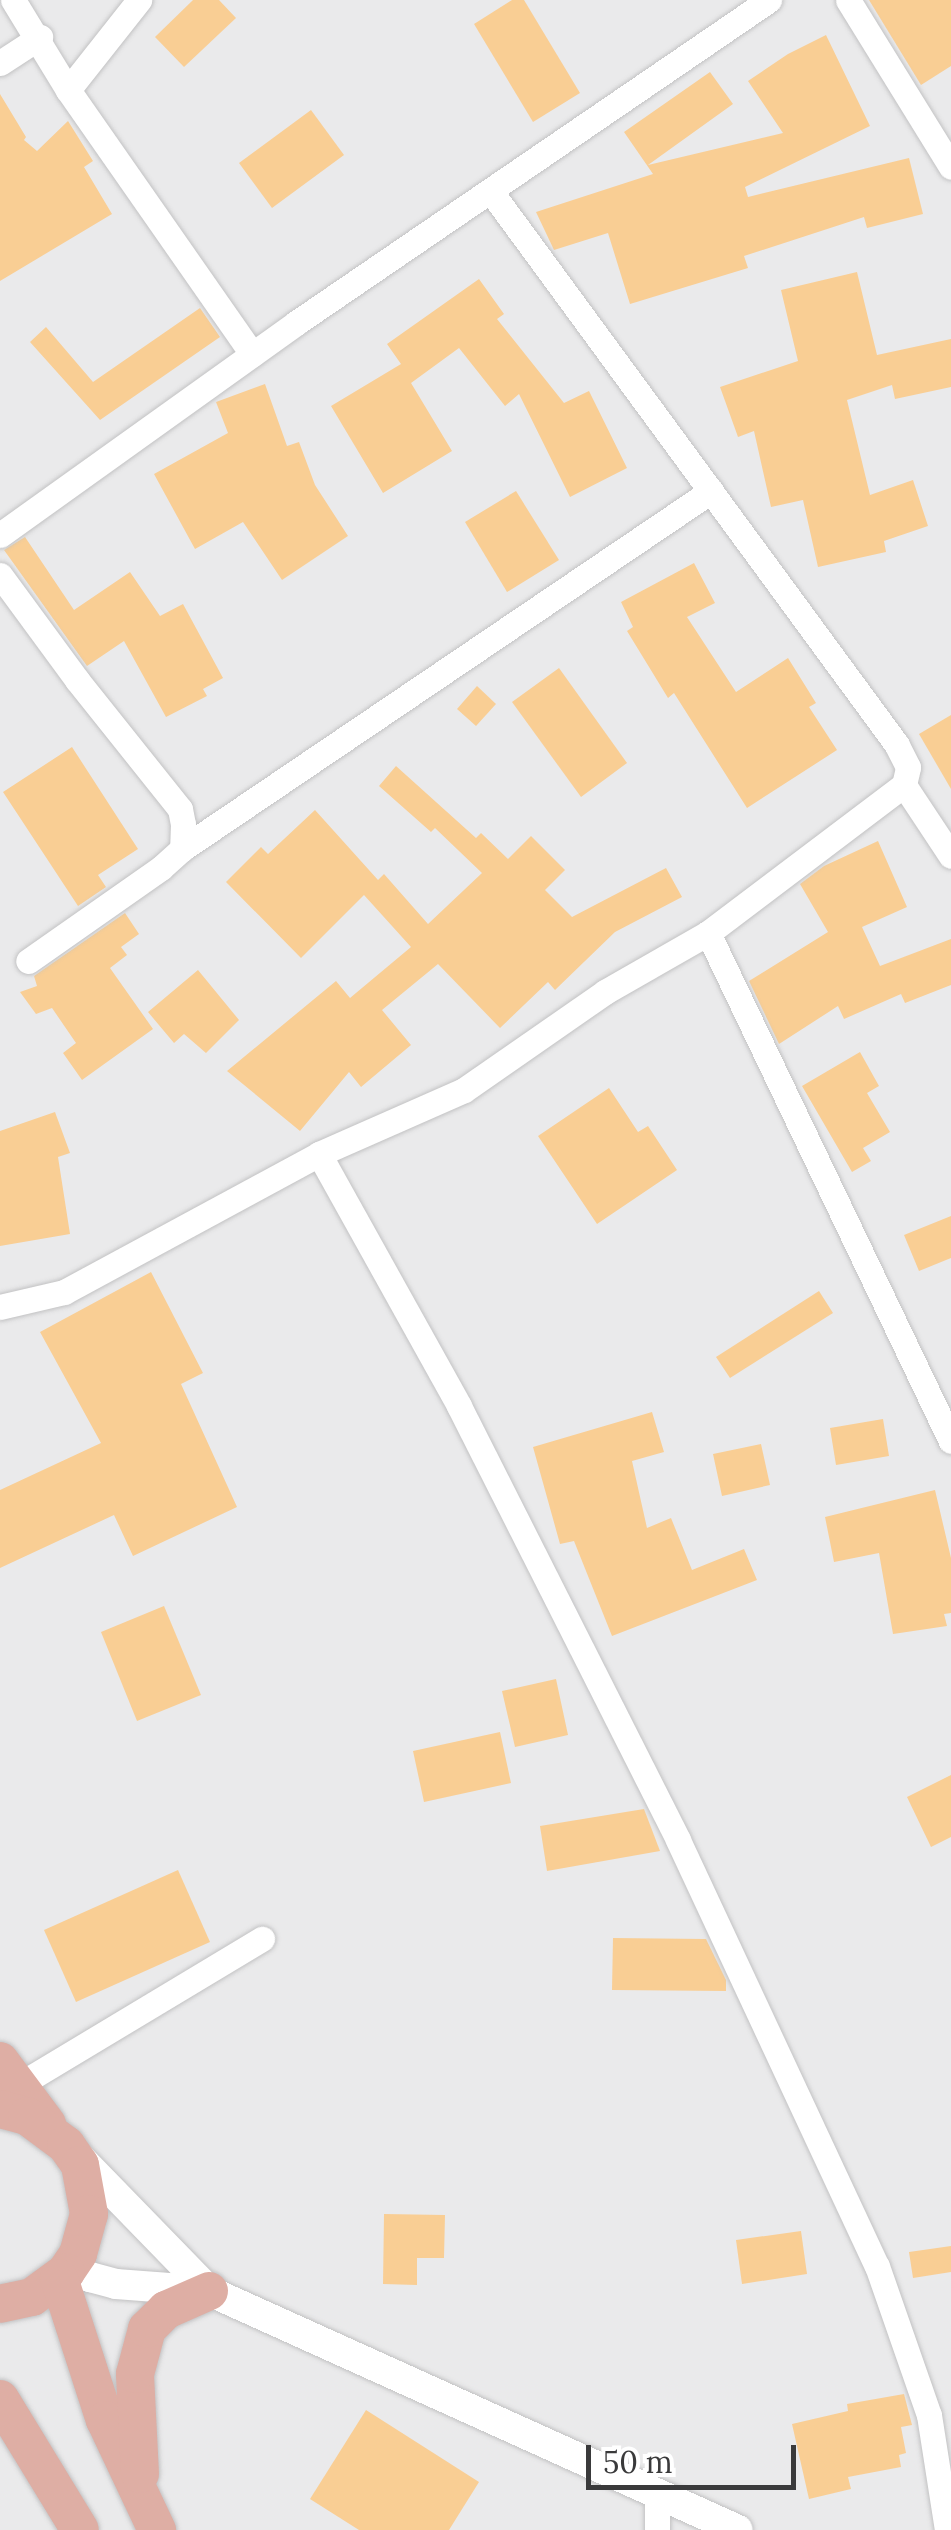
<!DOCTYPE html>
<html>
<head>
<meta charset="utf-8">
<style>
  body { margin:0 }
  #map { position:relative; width:951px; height:2530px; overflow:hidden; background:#eaeaeb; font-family:Lora,serif }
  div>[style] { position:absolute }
  .building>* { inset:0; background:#f9ce94 }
  .roads { filter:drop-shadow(0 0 2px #c2c2c3) drop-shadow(0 0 2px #c2c2c3) }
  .minor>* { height:25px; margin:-12.5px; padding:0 12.5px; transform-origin:12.5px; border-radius:12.5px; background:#fff }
  .tertiary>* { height:30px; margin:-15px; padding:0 15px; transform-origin:15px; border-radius:15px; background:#fff }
  .primary>* { height:38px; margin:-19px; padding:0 19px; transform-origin:19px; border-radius:19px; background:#deaea4 }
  span { translate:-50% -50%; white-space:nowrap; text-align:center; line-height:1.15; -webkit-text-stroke:9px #fff; paint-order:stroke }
  .scale { position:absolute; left:586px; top:2445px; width:210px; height:45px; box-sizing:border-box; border:5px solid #3a3a3b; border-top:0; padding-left:12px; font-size:30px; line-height:35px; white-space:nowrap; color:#3a3a3b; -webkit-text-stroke:8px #fff; paint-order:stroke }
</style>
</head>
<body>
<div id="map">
  <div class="building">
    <div style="clip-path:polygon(193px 0,219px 0,236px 18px,184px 67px,155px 37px)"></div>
    <div style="clip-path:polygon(512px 0,524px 0,580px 93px,533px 122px,474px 24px)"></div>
    <div style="clip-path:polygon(869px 0,951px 0,951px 66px,921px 85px)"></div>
    <div style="clip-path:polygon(826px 35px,870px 126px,745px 187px,748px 197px,909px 158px,923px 214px,867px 228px,864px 217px,744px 256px,748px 268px,630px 304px,608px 233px,554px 250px,536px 212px,653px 174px,624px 132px,710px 72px,733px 104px,648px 165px,783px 133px,748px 81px,788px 54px)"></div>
    <div style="clip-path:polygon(0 94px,26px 137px,24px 140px,37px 151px,68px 121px,93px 161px,84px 167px,112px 214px,0 281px)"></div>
    <div style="clip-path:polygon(311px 110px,344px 155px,272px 208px,239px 163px)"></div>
    <div style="clip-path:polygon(857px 272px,877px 355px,951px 339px,951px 387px,895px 399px,892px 385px,847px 400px,870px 495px,913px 480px,928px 526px,884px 541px,886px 552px,818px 567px,803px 500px,771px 507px,754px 431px,738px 437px,720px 387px,798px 361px,781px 290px)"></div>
    <div style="clip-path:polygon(479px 279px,504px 314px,497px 319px,564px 403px,589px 391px,627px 468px,570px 497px,519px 394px,505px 406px,459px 348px,411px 383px,452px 451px,383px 493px,331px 406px,401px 364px,387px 344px)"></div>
    <div style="clip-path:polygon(200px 308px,220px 337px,100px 420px,30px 342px,46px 327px,93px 382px)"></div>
    <div style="clip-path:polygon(265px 384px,287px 446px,299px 442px,315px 485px,348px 536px,282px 580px,243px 522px,195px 549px,154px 474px,228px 433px,216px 402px)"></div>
    <div style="clip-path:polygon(516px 491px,559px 560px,507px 592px,465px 522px)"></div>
    <div style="clip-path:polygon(25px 537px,74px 610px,130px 572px,160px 616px,183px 604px,223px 678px,203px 689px,207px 696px,166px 717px,124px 641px,87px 666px,4px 550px)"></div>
    <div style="clip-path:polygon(694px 563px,715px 603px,687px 617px,736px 692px,788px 658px,816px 703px,809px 707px,837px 750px,747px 808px,674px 693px,668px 698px,627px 631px,633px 627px,621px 602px)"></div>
    <div style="clip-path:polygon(559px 668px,627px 763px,581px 797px,512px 702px)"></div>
    <div style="clip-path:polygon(477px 686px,496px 704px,476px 726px,457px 709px)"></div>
    <div style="clip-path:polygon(951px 715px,951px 789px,919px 734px)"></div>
    <div style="clip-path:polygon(72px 747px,138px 849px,98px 875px,106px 887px,78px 906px,3px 792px)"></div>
    <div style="clip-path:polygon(396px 766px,476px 838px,481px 833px,508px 859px,531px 836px,565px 870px,545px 890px,572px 917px,666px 868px,682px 897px,615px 932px,555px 990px,548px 982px,500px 1028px,438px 964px,382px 1010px,411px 1045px,361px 1087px,349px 1072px,300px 1131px,227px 1071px,336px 981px,350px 998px,411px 947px,364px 895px,301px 958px,226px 882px,261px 847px,268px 854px,315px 810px,378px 880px,384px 874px,428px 924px,482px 873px,435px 828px,431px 832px,379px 786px)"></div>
    <div style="clip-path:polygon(878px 841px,907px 907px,862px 927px,880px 966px,951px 939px,951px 985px,905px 1003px,901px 994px,844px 1019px,838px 1006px,779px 1044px,749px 981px,828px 932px,800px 884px,824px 866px)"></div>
    <div style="clip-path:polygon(125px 913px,139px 934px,121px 947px,127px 955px,110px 968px,153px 1029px,82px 1080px,63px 1053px,76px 1043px,52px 1008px,36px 1014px,20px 992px,37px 986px,34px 976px)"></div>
    <div style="clip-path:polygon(198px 970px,239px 1020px,206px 1053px,184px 1034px,174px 1043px,148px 1012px)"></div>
    <div style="clip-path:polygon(860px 1052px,879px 1086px,867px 1093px,890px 1132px,863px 1148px,871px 1161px,852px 1172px,802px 1086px)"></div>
    <div style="clip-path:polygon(609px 1088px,638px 1132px,648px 1126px,677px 1170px,597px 1224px,538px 1136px)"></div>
    <div style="clip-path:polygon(55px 1112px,70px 1153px,58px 1157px,70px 1234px,0 1246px,0 1131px)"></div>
    <div style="clip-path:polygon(951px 1216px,951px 1258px,919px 1271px,904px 1235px)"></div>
    <div style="clip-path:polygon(151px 1272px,203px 1373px,181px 1384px,237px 1507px,133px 1556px,114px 1515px,0 1568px,0 1490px,101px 1443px,40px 1332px)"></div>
    <div style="clip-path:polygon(819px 1291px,833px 1313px,730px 1378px,716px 1357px)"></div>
    <div style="clip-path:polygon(652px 1412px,664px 1452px,632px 1461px,647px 1528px,671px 1518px,692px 1570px,744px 1549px,757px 1580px,612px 1636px,574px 1541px,560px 1544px,533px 1447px)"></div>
    <div style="clip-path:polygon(883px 1419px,889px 1456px,836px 1465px,830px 1428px)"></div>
    <div style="clip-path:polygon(761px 1444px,770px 1485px,722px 1496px,713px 1454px)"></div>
    <div style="clip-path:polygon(935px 1490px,951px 1558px,951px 1613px,944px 1614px,947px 1626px,893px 1634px,879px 1553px,834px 1562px,825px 1517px)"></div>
    <div style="clip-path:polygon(164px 1606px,201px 1695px,137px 1721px,101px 1632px)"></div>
    <div style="clip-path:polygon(556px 1679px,568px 1735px,515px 1747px,502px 1691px)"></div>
    <div style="clip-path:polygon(500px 1732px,511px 1783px,424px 1802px,413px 1751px)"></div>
    <div style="clip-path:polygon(951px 1775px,951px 1837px,931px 1847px,907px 1797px)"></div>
    <div style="clip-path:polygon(644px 1809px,660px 1851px,547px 1871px,540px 1826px)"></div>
    <div style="clip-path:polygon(178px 1870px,210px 1942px,76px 2002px,44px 1930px)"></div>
    <div style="clip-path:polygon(613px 1938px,706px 1939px,726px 1980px,726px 1991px,612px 1990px)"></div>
    <div style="clip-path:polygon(384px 2214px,445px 2215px,444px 2258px,417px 2258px,417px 2285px,383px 2284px)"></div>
    <div style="clip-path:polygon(801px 2231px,807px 2274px,742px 2284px,736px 2240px)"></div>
    <div style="clip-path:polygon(951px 2246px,951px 2272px,913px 2278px,909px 2252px)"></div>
    <div style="clip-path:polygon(904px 2394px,912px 2425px,901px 2427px,906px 2453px,899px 2455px,901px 2467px,848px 2477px,851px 2489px,809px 2499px,792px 2424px,848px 2411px,847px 2404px)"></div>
    <div style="clip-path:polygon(366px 2410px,479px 2482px,449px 2530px,359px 2530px,310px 2499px)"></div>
  </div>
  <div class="roads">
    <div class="minor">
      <div style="left:13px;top:0;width:105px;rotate:58.6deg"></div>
      <div style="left:68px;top:90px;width:322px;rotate:55.1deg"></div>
      <div style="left:848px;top:0;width:196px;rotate:58.3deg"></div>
      <div style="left:0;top:63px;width:48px;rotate:-33deg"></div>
      <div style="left:68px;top:90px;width:115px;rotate:-51.7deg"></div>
      <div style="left:0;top:535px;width:364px;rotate:-35.6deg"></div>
      <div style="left:296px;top:323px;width:573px;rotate:-34.33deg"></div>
      <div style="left:0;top:575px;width:130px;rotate:53.7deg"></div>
      <div style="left:77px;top:680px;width:165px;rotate:51.4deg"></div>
      <div style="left:180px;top:809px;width:15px;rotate:79deg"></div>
      <div style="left:183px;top:824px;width:25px;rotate:92deg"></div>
      <div style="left:182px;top:849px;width:28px;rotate:138deg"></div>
      <div style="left:161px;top:868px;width:162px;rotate:145deg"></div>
      <div style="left:904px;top:785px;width:85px;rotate:56.5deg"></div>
      <div style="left:182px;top:849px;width:639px;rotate:-34.09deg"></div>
      <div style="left:708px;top:933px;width:563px;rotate:64.44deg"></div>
      <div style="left:319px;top:1154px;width:288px;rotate:60.9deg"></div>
      <div style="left:459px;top:1406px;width:486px;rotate:63.2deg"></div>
      <div style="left:678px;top:1840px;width:470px;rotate:65deg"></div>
      <div style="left:877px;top:2266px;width:158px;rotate:70.8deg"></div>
      <div style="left:929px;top:2415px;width:116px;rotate:81.1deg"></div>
      <div style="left:0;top:1307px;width:66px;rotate:-13.2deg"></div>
      <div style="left:64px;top:1292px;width:290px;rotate:-28.4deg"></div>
      <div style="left:319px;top:1154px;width:158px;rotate:-23.8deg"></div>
      <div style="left:464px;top:1090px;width:172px;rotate:-34.8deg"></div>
      <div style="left:605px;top:992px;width:119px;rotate:-29.8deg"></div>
      <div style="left:708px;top:933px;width:246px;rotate:-37.1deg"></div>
      <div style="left:904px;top:785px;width:18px;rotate:-77deg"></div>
      <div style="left:908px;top:767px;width:25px;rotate:-117deg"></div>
      <div style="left:897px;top:745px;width:685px;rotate:-126.27deg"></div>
      <div style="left:17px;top:2086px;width:286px;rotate:-31deg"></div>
      <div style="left:657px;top:2530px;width:36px;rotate:-90deg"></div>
    </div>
    <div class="tertiary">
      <div style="left:72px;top:2150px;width:197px;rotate:45.8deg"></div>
      <div style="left:70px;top:2266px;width:23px;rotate:29deg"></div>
      <div style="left:90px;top:2277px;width:27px;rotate:15deg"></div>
      <div style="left:116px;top:2284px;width:93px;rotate:4.3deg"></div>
      <div style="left:209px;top:2291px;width:580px;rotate:24.31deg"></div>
    </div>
    <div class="primary">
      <div style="left:0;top:2061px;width:79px;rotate:53.3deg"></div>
      <div style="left:0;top:2109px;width:28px;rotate:15deg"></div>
      <div style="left:27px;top:2116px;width:49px;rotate:36.6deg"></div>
      <div style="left:66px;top:2145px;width:24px;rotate:55deg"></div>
      <div style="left:80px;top:2165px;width:50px;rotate:79.6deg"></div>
      <div style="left:89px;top:2214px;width:41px;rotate:105.4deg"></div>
      <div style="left:78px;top:2254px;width:22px;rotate:124deg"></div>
      <div style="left:66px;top:2272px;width:42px;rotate:143.7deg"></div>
      <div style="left:32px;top:2297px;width:33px;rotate:168deg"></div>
      <div style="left:59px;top:2278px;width:149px;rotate:72.1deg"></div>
      <div style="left:105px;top:2420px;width:122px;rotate:64.7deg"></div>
      <div style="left:0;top:2399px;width:153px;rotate:58.6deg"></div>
      <div style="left:140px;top:2474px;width:100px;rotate:-92.9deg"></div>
      <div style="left:135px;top:2374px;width:47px;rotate:-75.1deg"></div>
      <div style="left:147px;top:2329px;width:27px;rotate:-45deg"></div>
      <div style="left:166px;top:2310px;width:47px;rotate:-23.8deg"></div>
    </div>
  </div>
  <div class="scale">50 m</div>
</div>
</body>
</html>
